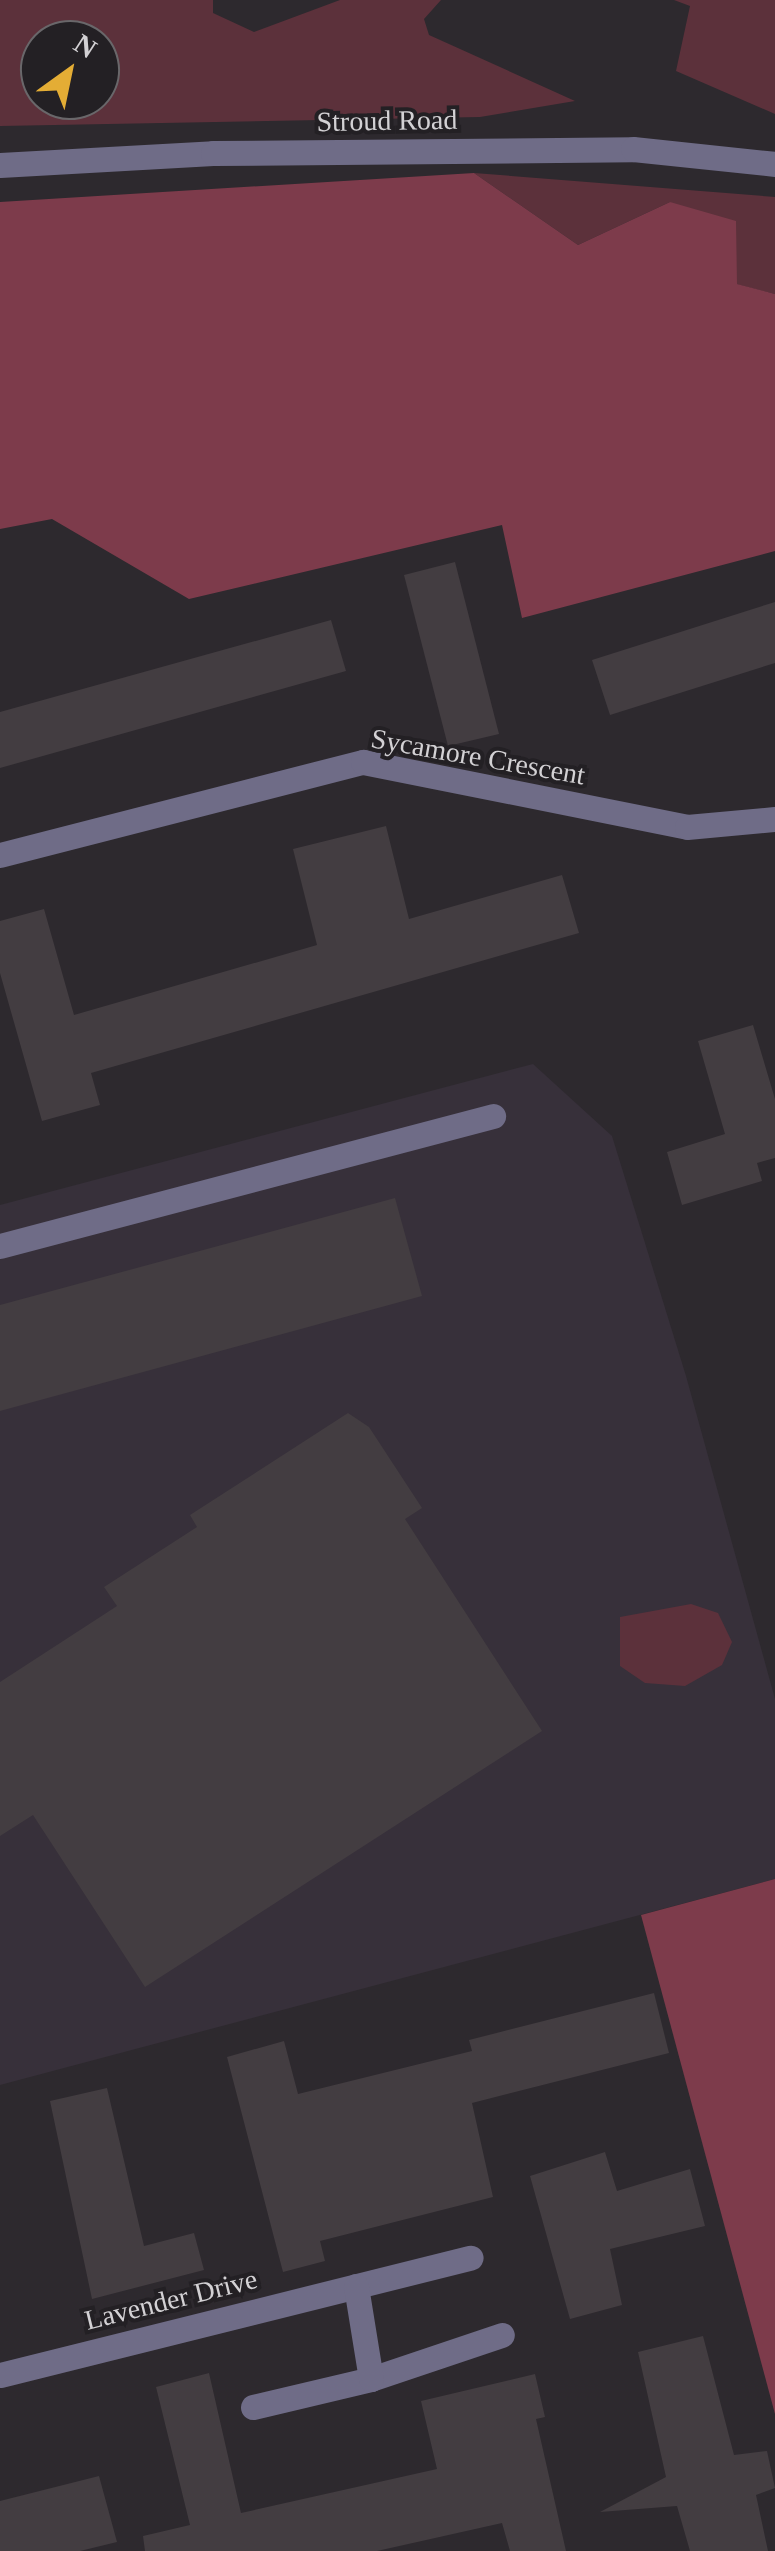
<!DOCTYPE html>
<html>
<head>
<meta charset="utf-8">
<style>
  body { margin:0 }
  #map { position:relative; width:775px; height:2551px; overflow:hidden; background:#2d292e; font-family:Georgia,serif }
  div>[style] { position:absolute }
  .built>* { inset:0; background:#37303a }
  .green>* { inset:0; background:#5c313b }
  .forest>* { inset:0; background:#7d3b4b }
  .building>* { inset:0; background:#433d41 }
  .minor>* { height:25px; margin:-12.5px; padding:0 12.5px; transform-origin:12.5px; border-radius:12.5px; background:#6f6c87 }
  span { translate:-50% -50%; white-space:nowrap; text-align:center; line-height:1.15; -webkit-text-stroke:8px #232024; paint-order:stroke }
  .street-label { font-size:28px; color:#d3d1d4 }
  .north { position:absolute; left:20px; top:20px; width:100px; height:100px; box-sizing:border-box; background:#232024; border:2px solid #69676a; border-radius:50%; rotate:33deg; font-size:28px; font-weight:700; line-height:40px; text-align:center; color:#d3d1d4 }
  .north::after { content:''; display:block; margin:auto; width:35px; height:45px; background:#e4ad35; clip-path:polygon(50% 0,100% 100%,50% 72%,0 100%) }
</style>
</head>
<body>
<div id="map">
  <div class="built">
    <div style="clip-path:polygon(533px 1064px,612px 1136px,686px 1376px,775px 1699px,775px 1879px,0 2085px,0 1205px)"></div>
  </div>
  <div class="green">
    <div style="clip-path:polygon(evenodd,0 0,213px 0,213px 13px,254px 32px,340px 0,441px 0,424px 19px,429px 35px,575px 101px,480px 117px,0 126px,0 0,40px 40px,100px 40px,100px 100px,40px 100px,40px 40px)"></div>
    <div style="clip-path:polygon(674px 0,775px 0,775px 114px,676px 71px,690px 6px)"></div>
    <div style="clip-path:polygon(474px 173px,775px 197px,775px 294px,736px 284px,670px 202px,578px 245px)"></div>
    <div style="clip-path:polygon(691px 1604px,718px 1613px,732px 1642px,722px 1665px,685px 1686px,645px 1683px,620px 1666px,620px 1617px)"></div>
  </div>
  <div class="forest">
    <div style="clip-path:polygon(474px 173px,578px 245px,670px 202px,736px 221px,737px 284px,775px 294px,775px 551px,522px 618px,502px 525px,189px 599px,52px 519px,0 529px,0 202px)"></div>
    <div style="clip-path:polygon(775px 1879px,775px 2414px,641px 1915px)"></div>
  </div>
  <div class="building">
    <div style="clip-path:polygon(455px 562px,499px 734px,448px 746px,404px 575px)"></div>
    <div style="clip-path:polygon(775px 602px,775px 663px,610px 715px,592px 660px)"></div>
    <div style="clip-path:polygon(331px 620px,346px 671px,0 768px,0 712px)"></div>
    <div style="clip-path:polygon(386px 826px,409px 919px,562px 875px,579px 933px,91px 1073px,100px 1105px,42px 1121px,0 973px,0 921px,44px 909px,74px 1015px,317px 945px,293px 849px)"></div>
    <div style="clip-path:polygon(753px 1025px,775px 1099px,775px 1158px,757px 1163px,762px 1181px,682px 1205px,667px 1152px,725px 1134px,698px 1041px)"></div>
    <div style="clip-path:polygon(395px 1198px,422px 1296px,0 1411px,0 1305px)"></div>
    <div style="clip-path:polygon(348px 1413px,369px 1427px,422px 1508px,405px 1519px,542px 1731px,145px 1987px,33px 1815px,0 1836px,0 1682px,117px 1606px,104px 1587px,197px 1527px,190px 1515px)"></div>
    <div style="clip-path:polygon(654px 1993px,669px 2053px,472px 2103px,493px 2197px,320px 2241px,325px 2261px,283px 2272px,227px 2057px,284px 2041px,298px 2094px,472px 2051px,469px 2040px)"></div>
    <div style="clip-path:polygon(107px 2088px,144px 2246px,194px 2233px,204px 2270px,92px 2299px,50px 2101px)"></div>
    <div style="clip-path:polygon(605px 2152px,617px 2191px,690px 2169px,705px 2226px,610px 2249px,622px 2305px,570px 2319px,530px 2176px)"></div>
    <div style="clip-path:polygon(703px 2336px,734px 2455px,767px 2451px,775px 2488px,756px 2495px,768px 2551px,690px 2551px,677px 2506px,600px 2512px,666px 2477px,638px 2352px)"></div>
    <div style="clip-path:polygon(209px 2373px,241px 2513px,437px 2469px,421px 2401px,535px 2374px,545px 2417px,536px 2419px,566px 2551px,510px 2551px,502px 2523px,377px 2551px,145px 2551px,143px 2536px,190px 2525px,156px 2387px)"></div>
    <div style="clip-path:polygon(99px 2476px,117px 2542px,80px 2551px,0 2551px,0 2501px)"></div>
  </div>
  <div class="minor">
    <div style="left:0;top:165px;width:213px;rotate:-3.2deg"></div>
    <div style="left:213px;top:153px;width:420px;rotate:-0.5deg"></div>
    <div style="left:633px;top:149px;width:143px;rotate:6deg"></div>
    <div style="left:0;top:855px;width:375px;rotate:-14.4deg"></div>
    <div style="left:363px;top:762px;width:330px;rotate:11.3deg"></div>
    <div style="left:687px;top:827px;width:88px;rotate:-5.2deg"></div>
    <div style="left:0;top:1246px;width:510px;rotate:-14.77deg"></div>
    <div style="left:0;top:2375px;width:485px;rotate:-14deg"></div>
    <div style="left:371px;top:2379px;width:138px;rotate:-18.6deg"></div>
    <div style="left:253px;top:2407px;width:121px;rotate:-13.3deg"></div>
    <div style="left:371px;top:2379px;width:94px;rotate:-99.2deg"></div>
  </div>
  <div class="street-label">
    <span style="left:387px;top:121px;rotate:-1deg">Stroud Road</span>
    <span style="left:478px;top:757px;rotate:10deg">Sycamore Crescent</span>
    <span style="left:171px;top:2300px;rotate:-14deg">Lavender Drive</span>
  </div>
  <div class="north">N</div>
</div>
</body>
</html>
